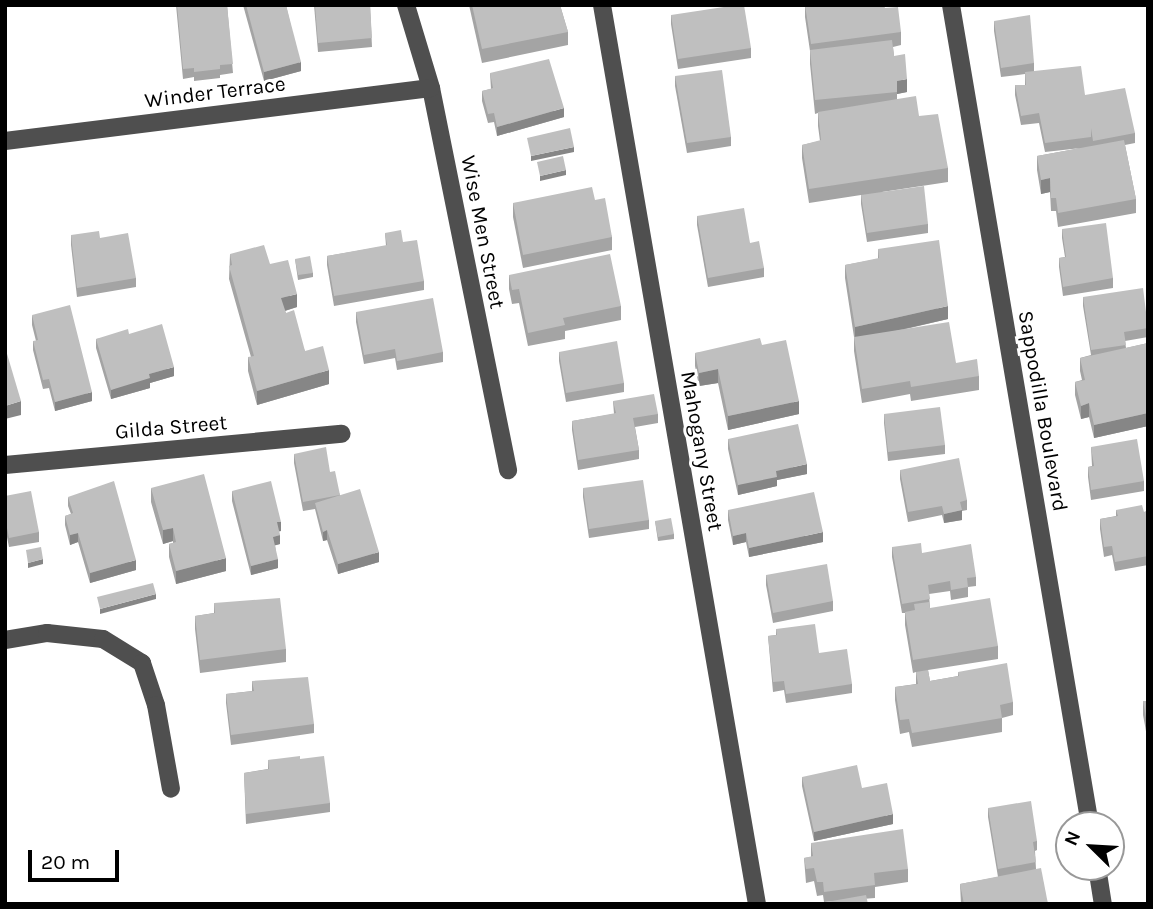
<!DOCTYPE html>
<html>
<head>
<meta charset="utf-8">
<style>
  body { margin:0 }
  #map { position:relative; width:1153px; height:909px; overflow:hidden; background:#fff; font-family:Karla,sans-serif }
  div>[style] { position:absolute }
  .minor>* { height:18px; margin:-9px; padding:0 9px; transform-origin:9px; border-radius:9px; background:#4f4f4f }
  .wall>* { inset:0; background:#a4a4a4 }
  .shaded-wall>* { inset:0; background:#868686 }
  .building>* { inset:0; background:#bfbfbf }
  span { translate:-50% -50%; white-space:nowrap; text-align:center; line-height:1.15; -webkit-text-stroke:6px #fff; paint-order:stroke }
  .street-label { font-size:21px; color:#000 }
  .frame { position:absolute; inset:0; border:7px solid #000; pointer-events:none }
  .north { position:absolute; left:1055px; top:811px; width:70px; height:70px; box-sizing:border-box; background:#fff; border:2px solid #999; border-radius:50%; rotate:294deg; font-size:19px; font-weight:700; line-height:28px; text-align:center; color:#000 }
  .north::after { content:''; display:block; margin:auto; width:24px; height:32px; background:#000; clip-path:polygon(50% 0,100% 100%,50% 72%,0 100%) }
  .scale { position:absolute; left:28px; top:850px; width:91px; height:32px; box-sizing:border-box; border:4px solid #000; border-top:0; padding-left:9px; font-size:21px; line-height:24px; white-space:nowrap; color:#000; -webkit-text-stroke:5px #fff; paint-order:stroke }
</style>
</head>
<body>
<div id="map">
  <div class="minor">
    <div style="left:406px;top:5px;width:87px;rotate:73.2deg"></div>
    <div style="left:431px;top:88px;width:390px;rotate:78.6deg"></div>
    <div style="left:602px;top:5px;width:912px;rotate:80.22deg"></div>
    <div style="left:951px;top:5px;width:832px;rotate:80.38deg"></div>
    <div style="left:5px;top:141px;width:429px;rotate:-7.1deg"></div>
    <div style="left:5px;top:465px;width:338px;rotate:-5.3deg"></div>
    <div style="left:5px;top:640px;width:43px;rotate:-9.5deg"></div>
    <div style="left:47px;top:633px;width:56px;rotate:6.1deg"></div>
    <div style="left:103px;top:639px;width:46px;rotate:31.6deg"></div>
    <div style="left:142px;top:663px;width:44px;rotate:71.6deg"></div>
    <div style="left:156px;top:705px;width:85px;rotate:79.9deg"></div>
    <div style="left:1097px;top:867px;width:37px;rotate:81deg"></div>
  </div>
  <div class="wall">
    <div style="clip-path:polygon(176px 5px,227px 5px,233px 73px,220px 75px,220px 78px,194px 81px,194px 77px,183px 79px)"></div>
    <div style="clip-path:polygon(243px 5px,286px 5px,301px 71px,264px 81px)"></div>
    <div style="clip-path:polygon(314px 5px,370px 5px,372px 47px,318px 52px)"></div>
    <div style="clip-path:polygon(469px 5px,560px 5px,568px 32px,568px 45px,482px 63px)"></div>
    <div style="clip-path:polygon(805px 5px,885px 8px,901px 32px,901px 45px,893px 47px,894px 56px,907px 92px,897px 94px,897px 99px,919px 116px,948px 168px,948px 182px,882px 192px,928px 224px,928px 233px,867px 242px,861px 204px,861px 195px,809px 203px,802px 158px,802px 145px,820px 141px,818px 126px,818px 113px,815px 114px,810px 64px,810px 51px,805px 17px)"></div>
    <div style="clip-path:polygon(671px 15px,751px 48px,751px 58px,678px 69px,671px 24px)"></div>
    <div style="clip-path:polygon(994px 21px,1034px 63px,1034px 71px,1085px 95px,1135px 133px,1135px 143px,1125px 145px,1136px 199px,1136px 213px,1058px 227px,1056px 211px,1051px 211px,1050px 192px,1041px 194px,1037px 170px,1037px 156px,1081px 148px,1045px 152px,1039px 123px,1021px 125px,1015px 95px,1015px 85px,1025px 85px,1025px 74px,1001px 77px,994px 31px)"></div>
    <div style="clip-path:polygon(490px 73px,564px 117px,497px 136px,494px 122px,488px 123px,482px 101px,482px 91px,491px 89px)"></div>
    <div style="clip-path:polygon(675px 76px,731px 137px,731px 146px,687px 153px,675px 86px)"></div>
    <div style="clip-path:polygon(595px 200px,612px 237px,612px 250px,523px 268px,513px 217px,513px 203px)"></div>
    <div style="clip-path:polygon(697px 216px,750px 243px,764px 268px,764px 277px,708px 287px,697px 225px)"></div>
    <div style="clip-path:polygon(1062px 229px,1113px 278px,1113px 288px,1063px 296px,1059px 267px,1059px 258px,1065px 257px,1062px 238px)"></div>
    <div style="clip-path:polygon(385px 233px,403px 242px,424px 281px,424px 290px,334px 306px,327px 265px,327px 256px,386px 246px)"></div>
    <div style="clip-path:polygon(71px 235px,136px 278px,136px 287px,77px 297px,71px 245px)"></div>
    <div style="clip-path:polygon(878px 249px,948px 319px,906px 329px,956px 363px,979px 376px,979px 390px,911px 401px,910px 394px,862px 403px,854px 351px,854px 337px,845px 278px,845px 265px,878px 259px)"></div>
    <div style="clip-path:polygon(230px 254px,270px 264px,297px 307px,285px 311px,305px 351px,329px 384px,257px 405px,248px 371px,248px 357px,251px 357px,229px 279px)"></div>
    <div style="clip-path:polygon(295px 259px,313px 273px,313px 277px,298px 280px)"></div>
    <div style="clip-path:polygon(509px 275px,621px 306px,621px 320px,565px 331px,565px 339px,528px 346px,519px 303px,512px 304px,509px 289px)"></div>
    <div style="clip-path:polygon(1083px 297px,1148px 323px,1148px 337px,1125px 341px,1126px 348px,1148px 343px,1148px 426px,1094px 438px,1089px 417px,1081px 419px,1075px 395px,1075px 382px,1082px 380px,1080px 371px,1080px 358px,1091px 355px,1083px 306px)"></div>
    <div style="clip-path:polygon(356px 312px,443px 352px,443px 362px,397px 370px,395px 358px,364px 364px,356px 322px)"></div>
    <div style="clip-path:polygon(32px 315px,92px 401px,55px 411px,49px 388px,43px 389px,33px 350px,33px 341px,36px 341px,32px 325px)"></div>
    <div style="clip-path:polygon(129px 334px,174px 376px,150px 383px,150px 388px,111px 399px,96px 348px,96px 339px)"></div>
    <div style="clip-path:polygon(762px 345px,799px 414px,728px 430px,718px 383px,699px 386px,695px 366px,695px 353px)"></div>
    <div style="clip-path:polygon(559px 352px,624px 383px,624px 392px,566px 402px,559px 361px)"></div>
    <div style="clip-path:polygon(613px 401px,658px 414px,658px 423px,635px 427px,639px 450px,639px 459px,578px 470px,572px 430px,572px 421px,614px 414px)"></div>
    <div style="clip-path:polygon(884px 414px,945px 445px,945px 454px,888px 461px,884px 423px)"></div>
    <div style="clip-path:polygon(728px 439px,807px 474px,777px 480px,777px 486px,738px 495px,728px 449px)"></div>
    <div style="clip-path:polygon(1091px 447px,1144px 481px,1144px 491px,1091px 500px,1088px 477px,1088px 467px,1092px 466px)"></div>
    <div style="clip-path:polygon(294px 454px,330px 472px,340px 495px,379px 562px,338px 574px,327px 540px,323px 541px,315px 509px,303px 511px,294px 463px)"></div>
    <div style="clip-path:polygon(900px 470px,967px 500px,967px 510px,962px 511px,962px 520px,944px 523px,942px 515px,908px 522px,900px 479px)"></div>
    <div style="clip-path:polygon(151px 488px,226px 571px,176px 584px,169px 557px,169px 544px,173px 543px,173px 541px,163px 544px,151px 502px)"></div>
    <div style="clip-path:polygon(583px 488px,649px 520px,649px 529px,589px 538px,583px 497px)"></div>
    <div style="clip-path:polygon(232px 491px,281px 531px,279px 531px,280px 544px,275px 545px,278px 568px,251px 575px,232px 501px)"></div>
    <div style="clip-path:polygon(5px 496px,39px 532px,39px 542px,9px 547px,7px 537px,5px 537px)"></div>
    <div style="clip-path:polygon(68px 497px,136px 570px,90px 583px,78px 542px,70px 545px,65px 525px,65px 516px,71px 514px,68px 506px)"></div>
    <div style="clip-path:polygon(728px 510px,823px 542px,749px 557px,746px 542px,733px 545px,728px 520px)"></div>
    <div style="clip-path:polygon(1116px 510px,1144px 512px,1148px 511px,1148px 565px,1115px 571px,1112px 555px,1104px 557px,1100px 529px,1100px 519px,1116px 516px)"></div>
    <div style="clip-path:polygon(655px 521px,674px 534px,674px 539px,658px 541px)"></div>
    <div style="clip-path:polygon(892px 547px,922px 553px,976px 577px,976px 586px,968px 587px,968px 597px,951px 600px,950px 591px,929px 594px,930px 608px,998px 646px,998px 659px,928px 670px,930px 681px,958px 676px,958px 672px,1013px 702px,1013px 715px,1002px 718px,1002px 732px,912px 747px,909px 732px,900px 734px,895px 700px,895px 687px,916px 684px,916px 672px,913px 673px,905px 625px,905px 613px,902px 613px,892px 557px)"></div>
    <div style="clip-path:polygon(766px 575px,833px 601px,833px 611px,773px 623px,766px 585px)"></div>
    <div style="clip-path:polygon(214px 603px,286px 649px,286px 662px,200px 673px,195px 629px,195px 616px,214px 613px)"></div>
    <div style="clip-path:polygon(776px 629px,819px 653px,852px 684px,852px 693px,786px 703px,784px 690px,773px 692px,768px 636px,776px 635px)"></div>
    <div style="clip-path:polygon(252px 681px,314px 724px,314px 733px,231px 745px,226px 703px,226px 694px,252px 691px)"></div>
    <div style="clip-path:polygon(1143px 701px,1148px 701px,1148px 742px,1143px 715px)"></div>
    <div style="clip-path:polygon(300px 759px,330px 803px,330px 812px,246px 824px,244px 773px,268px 769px,268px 760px)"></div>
    <div style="clip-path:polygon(802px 777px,862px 788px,893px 824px,814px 841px,802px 786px)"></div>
    <div style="clip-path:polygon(988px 808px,1037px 841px,1037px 850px,1035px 851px,1036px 869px,1048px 904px,961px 904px,960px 884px,998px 877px,988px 817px)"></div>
    <div style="clip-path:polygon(811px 843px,908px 869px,908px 882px,875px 887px,875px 898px,824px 902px,823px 895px,817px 896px,814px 881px,806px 883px,804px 858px,811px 857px)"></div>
  </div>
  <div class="shaded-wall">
    <div style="clip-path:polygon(301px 62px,301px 71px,264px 81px,264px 72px)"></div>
    <div style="clip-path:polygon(907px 79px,907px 92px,897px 94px,897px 105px,897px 81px)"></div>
    <div style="clip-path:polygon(564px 108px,564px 117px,497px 136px,497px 127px)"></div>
    <div style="clip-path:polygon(574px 147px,574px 152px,531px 161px,531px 156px)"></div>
    <div style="clip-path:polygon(566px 170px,566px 175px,540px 181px,540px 176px)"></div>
    <div style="clip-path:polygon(1050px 178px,1050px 192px,1041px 194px,1041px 180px)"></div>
    <div style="clip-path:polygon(297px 294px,297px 307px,281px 312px,281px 298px)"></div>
    <div style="clip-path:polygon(948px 306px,948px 319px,855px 340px,855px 327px)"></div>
    <div style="clip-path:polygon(174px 367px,174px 376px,150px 383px,150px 388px,111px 399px,111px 390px,149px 374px)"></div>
    <div style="clip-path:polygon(718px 369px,718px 383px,699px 386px,699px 373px)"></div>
    <div style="clip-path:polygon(329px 370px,329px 384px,257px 405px,257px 391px)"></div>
    <div style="clip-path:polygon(92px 392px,92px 401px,55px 411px,55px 402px)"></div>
    <div style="clip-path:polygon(21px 401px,21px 415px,5px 419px,5px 406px)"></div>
    <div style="clip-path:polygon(799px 401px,799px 414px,728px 430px,728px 416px)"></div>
    <div style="clip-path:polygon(1089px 403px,1089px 417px,1081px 419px,1081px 406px)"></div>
    <div style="clip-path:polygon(1148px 413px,1148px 426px,1094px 438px,1094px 425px)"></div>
    <div style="clip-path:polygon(807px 464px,807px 474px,777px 480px,777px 486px,738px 495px,738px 485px,776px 471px)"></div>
    <div style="clip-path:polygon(962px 510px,962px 520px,944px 523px,944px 514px)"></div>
    <div style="clip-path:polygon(277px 522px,281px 522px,281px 531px,277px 532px)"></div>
    <div style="clip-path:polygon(173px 528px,173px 541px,163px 544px,163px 530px)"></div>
    <div style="clip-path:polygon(327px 530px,327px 540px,323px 541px,323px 532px)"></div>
    <div style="clip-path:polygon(823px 532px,823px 542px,749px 557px,749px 548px)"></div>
    <div style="clip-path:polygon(78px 533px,78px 542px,70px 545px,70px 535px)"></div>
    <div style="clip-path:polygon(746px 533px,746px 542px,733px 545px,733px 536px)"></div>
    <div style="clip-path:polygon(280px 535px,280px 544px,273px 546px,273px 537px)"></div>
    <div style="clip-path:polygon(379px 552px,379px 562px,338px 574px,338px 564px)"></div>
    <div style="clip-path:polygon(226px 558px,226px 571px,176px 584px,176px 571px)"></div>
    <div style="clip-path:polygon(43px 559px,43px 564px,28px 568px,28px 563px)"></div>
    <div style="clip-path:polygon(278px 559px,278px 568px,251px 575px,251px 566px)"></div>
    <div style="clip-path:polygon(136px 560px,136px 570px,90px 583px,90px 573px)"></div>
    <div style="clip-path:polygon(156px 594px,156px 599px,100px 614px,100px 609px)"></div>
    <div style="clip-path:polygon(893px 814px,893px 824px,814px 841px,814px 832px)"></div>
  </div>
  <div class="building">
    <div style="clip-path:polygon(177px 5px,227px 5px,233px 64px,220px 65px,220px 69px,194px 72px,194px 68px,183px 69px)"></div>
    <div style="clip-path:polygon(246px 5px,286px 5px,301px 62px,264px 72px)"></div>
    <div style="clip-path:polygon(315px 5px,370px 5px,372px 38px,318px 43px)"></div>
    <div style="clip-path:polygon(472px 5px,560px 5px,568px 32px,482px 49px)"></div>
    <div style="clip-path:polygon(737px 5px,744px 5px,751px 48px,678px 59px,671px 15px)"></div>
    <div style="clip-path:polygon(805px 5px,884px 5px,885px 8px,898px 7px,901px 32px,811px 44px)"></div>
    <div style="clip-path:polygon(1030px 15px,1034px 63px,1001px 68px,994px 21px)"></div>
    <div style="clip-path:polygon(892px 40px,894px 56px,905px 54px,907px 79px,897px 81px,897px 92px,815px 100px,810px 50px)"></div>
    <div style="clip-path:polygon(549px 59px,564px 108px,497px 127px,494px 113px,488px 114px,482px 91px,493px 88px,490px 73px)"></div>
    <div style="clip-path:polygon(1081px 66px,1085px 95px,1125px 88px,1135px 133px,1093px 141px,1091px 128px,1091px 137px,1045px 143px,1039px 113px,1021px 116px,1015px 85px,1026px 85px,1025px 72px)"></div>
    <div style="clip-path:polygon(722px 70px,731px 137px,687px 143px,675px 76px)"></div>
    <div style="clip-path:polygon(916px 96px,919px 116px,938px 114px,948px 168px,809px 189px,802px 145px,821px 140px,818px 112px)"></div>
    <div style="clip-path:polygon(570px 128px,574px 147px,531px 156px,527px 138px)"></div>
    <div style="clip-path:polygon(1124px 140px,1136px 199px,1058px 213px,1056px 198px,1051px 198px,1050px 178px,1041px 180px,1037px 156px)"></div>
    <div style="clip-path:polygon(563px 156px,566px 170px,540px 176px,537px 162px)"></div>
    <div style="clip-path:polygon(924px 186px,928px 224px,867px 233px,861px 195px)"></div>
    <div style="clip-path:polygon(592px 187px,595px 200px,605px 198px,612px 237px,523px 255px,513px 203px)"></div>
    <div style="clip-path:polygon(744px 208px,750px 243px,759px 241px,764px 268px,708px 278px,697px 216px)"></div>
    <div style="clip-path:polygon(1106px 223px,1113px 278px,1063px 287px,1059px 258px,1066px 257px,1062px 229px)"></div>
    <div style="clip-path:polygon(401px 230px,403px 242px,417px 240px,424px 281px,334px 296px,327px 256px,387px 245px,385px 233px)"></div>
    <div style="clip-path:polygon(99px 231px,100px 238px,128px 233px,136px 278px,77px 288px,71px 235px)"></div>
    <div style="clip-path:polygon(939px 240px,948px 306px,855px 327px,845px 265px,879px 258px,878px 249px)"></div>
    <div style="clip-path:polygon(264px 245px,270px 264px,288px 260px,297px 294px,281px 298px,286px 313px,294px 310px,305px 351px,323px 346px,329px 370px,257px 391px,248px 357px,254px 356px,229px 266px,232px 265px,230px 254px)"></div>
    <div style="clip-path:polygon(610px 254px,621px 306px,563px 318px,565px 325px,528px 333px,519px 289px,512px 290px,509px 275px)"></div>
    <div style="clip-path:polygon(310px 256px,313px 273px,298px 275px,295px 259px)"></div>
    <div style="clip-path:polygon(1143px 288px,1148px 328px,1124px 332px,1126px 345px,1091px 350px,1083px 297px)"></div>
    <div style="clip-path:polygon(433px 298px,443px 352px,397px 361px,395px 349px,364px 355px,356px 312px)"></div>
    <div style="clip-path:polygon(70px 305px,92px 392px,55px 402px,49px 379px,43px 380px,33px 341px,38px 340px,32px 315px)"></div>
    <div style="clip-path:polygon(949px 322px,956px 363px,977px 359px,979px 376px,911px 387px,910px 381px,862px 389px,854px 337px)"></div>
    <div style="clip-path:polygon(162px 324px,174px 367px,149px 374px,150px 378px,111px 390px,96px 339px,128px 329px,129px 334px)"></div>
    <div style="clip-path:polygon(760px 338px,762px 345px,786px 340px,799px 401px,728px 416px,718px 369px,699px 373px,695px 353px)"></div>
    <div style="clip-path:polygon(617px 341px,624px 383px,566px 393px,559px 352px)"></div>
    <div style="clip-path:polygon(1148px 343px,1148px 413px,1094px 425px,1089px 403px,1081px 406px,1075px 382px,1085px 380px,1080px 358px)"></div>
    <div style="clip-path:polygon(5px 347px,21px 401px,5px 406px)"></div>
    <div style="clip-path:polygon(654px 394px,658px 414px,633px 418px,639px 450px,578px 460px,572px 421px,616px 413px,613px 401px)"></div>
    <div style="clip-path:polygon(940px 407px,945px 445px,888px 452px,884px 414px)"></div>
    <div style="clip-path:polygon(798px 424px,807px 464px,776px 471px,777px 477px,738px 485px,728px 439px)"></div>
    <div style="clip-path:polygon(1137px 439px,1144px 481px,1091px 490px,1088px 467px,1094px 466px,1091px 447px)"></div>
    <div style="clip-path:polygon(326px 447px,330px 472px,335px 471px,340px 495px,303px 502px,294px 454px)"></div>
    <div style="clip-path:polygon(959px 458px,967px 500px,960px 502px,962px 510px,944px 514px,942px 506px,908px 512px,900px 470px)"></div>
    <div style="clip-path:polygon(204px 474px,226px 558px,176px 571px,169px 544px,176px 542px,173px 528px,163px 530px,151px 488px)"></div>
    <div style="clip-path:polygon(643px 480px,649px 520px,589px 529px,583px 488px)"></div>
    <div style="clip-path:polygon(114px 481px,136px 560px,90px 573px,78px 533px,70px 535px,65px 516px,73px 513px,68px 497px)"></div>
    <div style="clip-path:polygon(271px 481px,281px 522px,277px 522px,280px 535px,273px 537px,278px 559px,251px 566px,232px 491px)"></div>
    <div style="clip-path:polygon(360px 489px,379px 552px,338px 564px,327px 530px,323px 532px,315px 503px)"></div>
    <div style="clip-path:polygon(31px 491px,39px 532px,9px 538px,7px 528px,5px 528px,5px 496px)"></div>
    <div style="clip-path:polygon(814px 492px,823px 532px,749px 548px,746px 533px,733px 536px,728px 510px)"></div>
    <div style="clip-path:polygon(1142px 505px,1144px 512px,1148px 511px,1148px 556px,1115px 562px,1112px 546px,1104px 547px,1100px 519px,1118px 516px,1116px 510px)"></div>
    <div style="clip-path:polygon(671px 518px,674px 534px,658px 537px,655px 521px)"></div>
    <div style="clip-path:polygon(921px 543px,922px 553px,971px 544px,976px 577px,967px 578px,968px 587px,951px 590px,950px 581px,928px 585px,930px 599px,902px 604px,892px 547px)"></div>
    <div style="clip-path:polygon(41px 547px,43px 559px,28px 563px,26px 550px)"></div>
    <div style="clip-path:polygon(827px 564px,833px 601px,773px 613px,766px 575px)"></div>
    <div style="clip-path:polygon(153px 583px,156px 594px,100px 609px,97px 597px)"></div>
    <div style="clip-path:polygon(280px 598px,286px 649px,200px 660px,195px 616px,215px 613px,214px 603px)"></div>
    <div style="clip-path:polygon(990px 598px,998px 646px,913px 660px,905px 612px,915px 610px,914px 604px,929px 602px,930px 608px)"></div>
    <div style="clip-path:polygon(815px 624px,819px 653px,847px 649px,852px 684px,786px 694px,784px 681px,773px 682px,768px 636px,777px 635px,776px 629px)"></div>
    <div style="clip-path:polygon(1007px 663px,1013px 702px,1000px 705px,1002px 718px,912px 733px,909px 719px,900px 720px,895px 687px,918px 684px,916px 672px,928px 670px,930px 681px,959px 676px,958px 672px)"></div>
    <div style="clip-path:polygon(308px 677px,314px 724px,231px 735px,226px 694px,254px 691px,252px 681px)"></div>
    <div style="clip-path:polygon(1143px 701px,1148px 701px,1148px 729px)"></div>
    <div style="clip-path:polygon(300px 756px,300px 759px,324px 756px,330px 803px,246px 814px,244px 773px,269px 769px,268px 760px)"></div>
    <div style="clip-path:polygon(857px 765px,862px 788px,887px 783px,893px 814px,814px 832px,802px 777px)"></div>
    <div style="clip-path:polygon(1031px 801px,1037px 841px,1033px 842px,1036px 862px,998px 869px,988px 808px)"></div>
    <div style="clip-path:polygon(903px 829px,908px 869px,874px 873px,875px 885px,824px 892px,823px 882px,817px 882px,814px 868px,806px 869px,804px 858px,813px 856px,811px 843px)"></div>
    <div style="clip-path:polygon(1041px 868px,1048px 904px,964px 904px,960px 884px)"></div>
    <div style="clip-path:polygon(866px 895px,868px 904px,815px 904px)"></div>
  </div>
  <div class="street-label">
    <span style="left:215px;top:92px;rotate:-7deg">Winder Terrace</span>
    <span style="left:483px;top:232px;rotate:79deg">Wise Men Street</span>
    <span style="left:1043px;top:411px;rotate:80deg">Sappodilla Boulevard</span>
    <span style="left:171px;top:427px;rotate:-5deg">Gilda Street</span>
    <span style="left:702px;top:451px;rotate:80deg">Mahogany Street</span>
  </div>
  <div class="frame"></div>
  <div class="north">N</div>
  <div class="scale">20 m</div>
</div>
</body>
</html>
